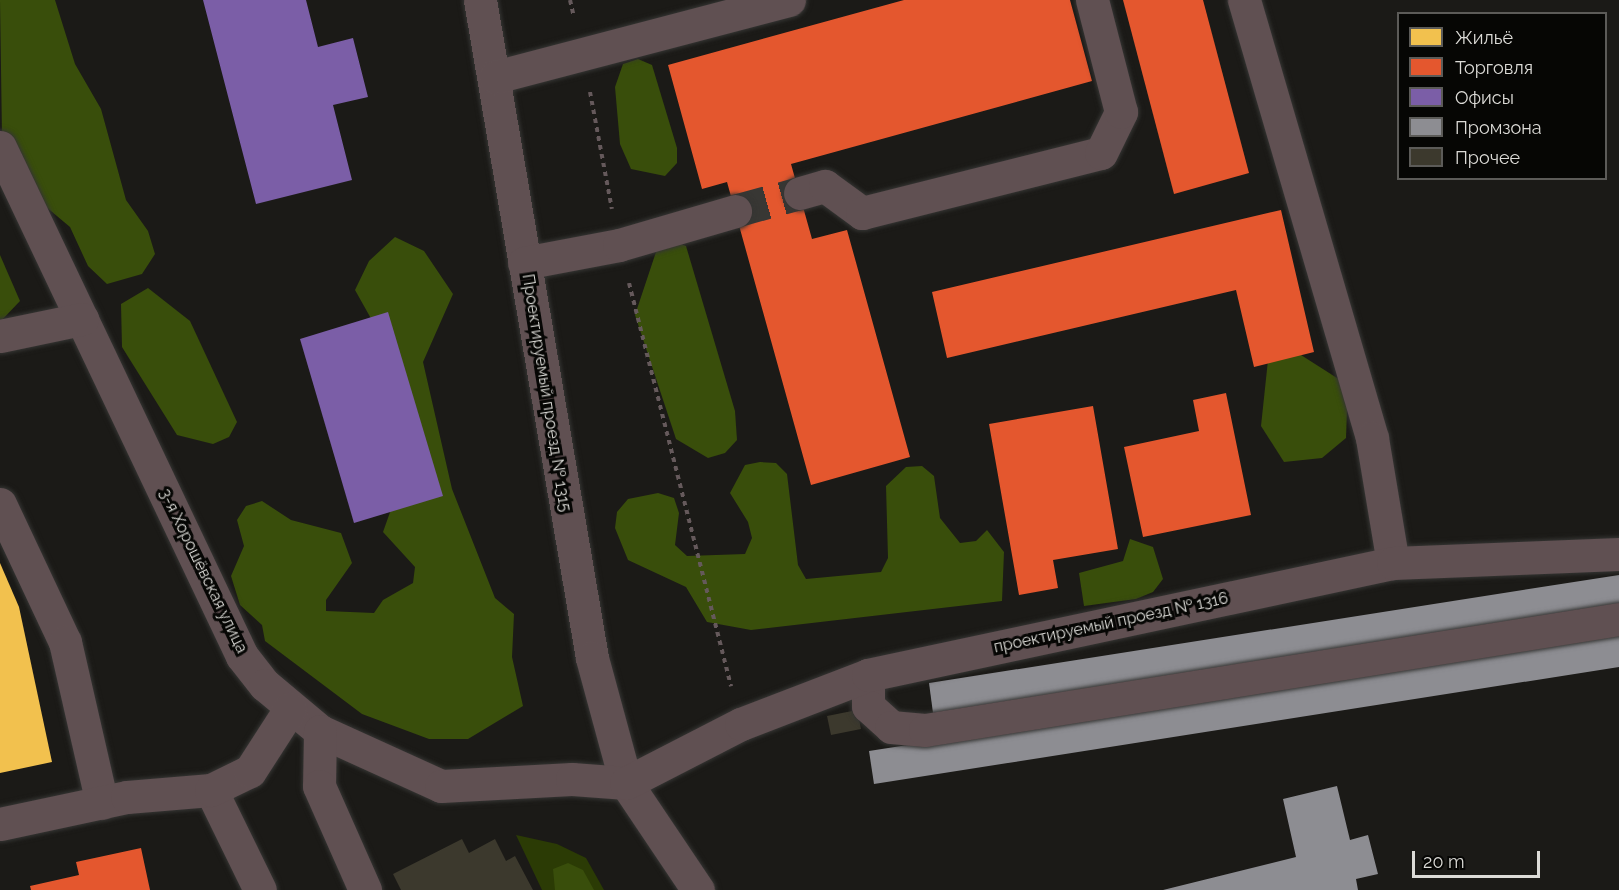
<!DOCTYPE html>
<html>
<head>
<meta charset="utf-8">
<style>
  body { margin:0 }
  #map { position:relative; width:1619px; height:890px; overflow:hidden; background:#1b1a17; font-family:Raleway,sans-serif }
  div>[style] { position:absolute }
  .green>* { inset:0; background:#2b3b05 }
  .forest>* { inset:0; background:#394e0b }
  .homes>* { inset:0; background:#f2c14e }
  .shops>* { inset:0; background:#e4572e }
  .offices>* { inset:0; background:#7b5ea7 }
  .industry>* { inset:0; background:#8d8d92 }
  .building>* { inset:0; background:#3c392d }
  .minor-tunnel>* { height:33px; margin-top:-16.5px; transform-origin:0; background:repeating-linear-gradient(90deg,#383734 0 33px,transparent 0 49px) }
  .path>* { height:4px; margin-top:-2px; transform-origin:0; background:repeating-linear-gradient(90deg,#65595b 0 4.5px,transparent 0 9px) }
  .roads { filter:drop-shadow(0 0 2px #353533) drop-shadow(0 0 2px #353533) }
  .minor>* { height:33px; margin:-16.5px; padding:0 16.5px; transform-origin:16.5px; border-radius:16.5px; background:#605052 }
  span { translate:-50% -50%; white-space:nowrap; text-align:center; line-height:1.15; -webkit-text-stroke:6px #060604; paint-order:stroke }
  .street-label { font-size:16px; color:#dcdbd7 }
  .legend { position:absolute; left:1397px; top:12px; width:210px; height:168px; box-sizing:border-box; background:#060604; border:2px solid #5c5b58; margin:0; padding:8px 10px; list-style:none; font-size:18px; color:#dcdbd7 }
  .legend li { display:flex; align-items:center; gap:12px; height:30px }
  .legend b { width:30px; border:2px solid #5c5b58 }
  .scale { position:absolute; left:1412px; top:851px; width:128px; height:27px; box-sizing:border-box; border:3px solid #dcdbd7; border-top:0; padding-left:8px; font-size:18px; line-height:21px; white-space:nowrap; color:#dcdbd7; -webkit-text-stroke:4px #060604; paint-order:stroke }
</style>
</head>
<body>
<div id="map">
  <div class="green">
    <div style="clip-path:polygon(516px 835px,557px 844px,586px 858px,604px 890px,542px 890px)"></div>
  </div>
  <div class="forest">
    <div style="clip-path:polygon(0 0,55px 0,75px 64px,101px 109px,126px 200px,148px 231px,155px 254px,142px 274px,107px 284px,88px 266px,70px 227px,33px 196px,21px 152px,2px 137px)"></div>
    <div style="clip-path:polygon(638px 59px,652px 65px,677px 148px,677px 163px,665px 176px,631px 169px,620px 144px,615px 87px,623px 64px)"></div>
    <div style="clip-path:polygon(395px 237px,424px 251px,453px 294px,423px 362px,452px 489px,495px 598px,514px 614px,512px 657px,523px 706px,468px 739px,429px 739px,362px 714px,265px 641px,262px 625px,240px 605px,231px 576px,244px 546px,237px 520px,246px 506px,262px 501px,291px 520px,341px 533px,352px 563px,326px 600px,326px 611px,374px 613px,383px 600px,413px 583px,415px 567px,383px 532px,394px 501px,378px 331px,355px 290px,369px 261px)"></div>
    <div style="clip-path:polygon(671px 240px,686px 246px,735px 411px,737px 440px,725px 453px,708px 458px,676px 439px,635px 315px,657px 249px)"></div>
    <div style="clip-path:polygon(0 255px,20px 301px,0 322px)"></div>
    <div style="clip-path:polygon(148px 288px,190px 321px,237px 422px,229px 437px,213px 444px,177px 435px,122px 347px,121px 304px)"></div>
    <div style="clip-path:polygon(1290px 348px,1348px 385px,1346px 438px,1322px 458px,1284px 462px,1261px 426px,1268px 360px)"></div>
    <div style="clip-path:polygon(760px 462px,776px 463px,787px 474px,798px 565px,806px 579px,881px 572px,888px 558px,886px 486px,906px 467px,922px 466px,934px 476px,940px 518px,960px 543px,976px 541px,987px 530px,1004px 552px,1002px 601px,751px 630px,707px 622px,686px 587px,628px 560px,615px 528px,617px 512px,628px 499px,658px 493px,674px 498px,679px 513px,675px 545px,687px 556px,745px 554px,752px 538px,748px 522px,730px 493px,745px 465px)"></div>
    <div style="clip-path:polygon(1130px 539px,1153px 547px,1163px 579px,1153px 592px,1136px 599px,1084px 606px,1079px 573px,1123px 561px)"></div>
    <div style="clip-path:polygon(568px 863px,583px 870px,594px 890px,555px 890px,553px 869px)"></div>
  </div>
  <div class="homes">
    <div style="clip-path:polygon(0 563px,19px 607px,52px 762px,0 773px)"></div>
  </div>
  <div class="shops">
    <div style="clip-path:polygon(904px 0,1070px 0,1092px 81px,791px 164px,812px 239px,847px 230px,910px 457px,811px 485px,727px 182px,702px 189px,668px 65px)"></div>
    <div style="clip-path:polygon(1123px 0,1203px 0,1249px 173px,1174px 194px)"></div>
    <div style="clip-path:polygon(1281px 210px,1314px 352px,1254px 367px,1236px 290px,947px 358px,932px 292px)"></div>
    <div style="clip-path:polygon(1226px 393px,1251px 515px,1143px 537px,1124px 447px,1199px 431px,1193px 400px)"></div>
    <div style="clip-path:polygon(1093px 406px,1118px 549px,1053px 560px,1058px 588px,1019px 595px,989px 424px)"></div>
    <div style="clip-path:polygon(141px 848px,150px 890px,31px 890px,30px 886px,79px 875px,76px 862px)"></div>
  </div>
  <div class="offices">
    <div style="clip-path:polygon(203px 0,306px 0,318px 47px,353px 38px,368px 97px,333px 105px,352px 180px,256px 204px)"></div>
    <div style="clip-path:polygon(388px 312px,443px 496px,354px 523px,300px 339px)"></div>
  </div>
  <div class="industry">
    <div style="clip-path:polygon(1619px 575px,1619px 605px,933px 713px,929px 683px)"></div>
    <div style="clip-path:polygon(1619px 634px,1619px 667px,874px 784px,869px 751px)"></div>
    <div style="clip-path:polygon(1337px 786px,1350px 840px,1368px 835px,1378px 874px,1356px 879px,1358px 890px,1163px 890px,1296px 857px,1283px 799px)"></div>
  </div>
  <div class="building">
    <div style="clip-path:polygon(857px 710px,861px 729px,831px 735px,827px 716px)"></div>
    <div style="clip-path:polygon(462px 839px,469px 853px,495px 839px,506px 861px,515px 856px,533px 890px,401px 890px,393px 874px)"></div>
  </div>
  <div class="minor-tunnel">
    <div style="left:735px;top:211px;width:67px;rotate:-15.5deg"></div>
  </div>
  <div class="path">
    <div style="left:570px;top:0;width:17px;rotate:77deg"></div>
    <div style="left:590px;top:92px;width:119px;rotate:79.4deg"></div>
    <div style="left:629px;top:283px;width:416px;rotate:75.8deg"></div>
  </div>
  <div class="roads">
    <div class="minor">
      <div style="left:480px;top:0;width:667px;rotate:80.34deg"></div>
      <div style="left:592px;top:658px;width:130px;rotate:74.8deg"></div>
      <div style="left:626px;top:783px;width:129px;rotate:56.1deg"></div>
      <div style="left:1244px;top:0;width:456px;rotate:73.7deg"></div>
      <div style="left:1372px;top:438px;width:127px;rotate:80.5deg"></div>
      <div style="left:495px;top:77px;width:304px;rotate:-14.7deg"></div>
      <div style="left:0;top:147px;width:564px;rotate:64.57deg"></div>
      <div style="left:242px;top:656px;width:37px;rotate:52deg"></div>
      <div style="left:265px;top:685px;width:72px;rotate:39.9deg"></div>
      <div style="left:320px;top:731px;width:133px;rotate:24.4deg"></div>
      <div style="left:441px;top:786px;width:131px;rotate:-3.1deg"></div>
      <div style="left:572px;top:779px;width:54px;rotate:4.2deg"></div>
      <div style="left:800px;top:193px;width:26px;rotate:-16deg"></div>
      <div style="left:825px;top:186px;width:46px;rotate:36.1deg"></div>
      <div style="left:862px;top:213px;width:246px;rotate:-14.1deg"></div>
      <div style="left:1101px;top:153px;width:46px;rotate:-64deg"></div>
      <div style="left:1121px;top:112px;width:116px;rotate:-104.5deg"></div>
      <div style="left:524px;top:263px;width:97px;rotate:-10.7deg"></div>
      <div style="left:619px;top:245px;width:121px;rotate:-16.3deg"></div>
      <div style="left:0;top:336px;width:84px;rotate:-11.7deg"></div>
      <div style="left:0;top:504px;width:153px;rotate:64.8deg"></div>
      <div style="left:65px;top:642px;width:165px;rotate:77.1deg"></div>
      <div style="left:868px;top:675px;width:31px;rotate:90deg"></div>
      <div style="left:868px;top:706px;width:31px;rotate:42deg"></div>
      <div style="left:891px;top:727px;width:34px;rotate:5deg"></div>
      <div style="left:925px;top:730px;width:703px;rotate:-9.09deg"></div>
      <div style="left:320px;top:731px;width:55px;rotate:91deg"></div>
      <div style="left:319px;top:786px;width:114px;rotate:66.1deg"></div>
      <div style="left:626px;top:783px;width:129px;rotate:-27.2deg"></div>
      <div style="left:741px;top:724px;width:136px;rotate:-21.1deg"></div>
      <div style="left:868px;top:675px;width:537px;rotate:-12.04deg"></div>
      <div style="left:1393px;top:563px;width:226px;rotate:-2.3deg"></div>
      <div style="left:211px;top:790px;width:111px;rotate:63.9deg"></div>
      <div style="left:0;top:824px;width:130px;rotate:-12deg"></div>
      <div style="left:127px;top:797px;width:84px;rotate:-4.8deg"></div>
      <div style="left:211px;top:790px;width:43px;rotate:-26deg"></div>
      <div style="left:250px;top:771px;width:74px;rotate:-57.2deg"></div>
    </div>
  </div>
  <div class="street-label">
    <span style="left:546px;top:393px;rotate:81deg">Проектируемый проезд № 1315</span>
    <span style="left:203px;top:571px;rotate:64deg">3-я Хорошёвская улица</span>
    <span style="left:1111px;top:623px;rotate:-12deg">проектируемый проезд № 1316</span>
  </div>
  <ul class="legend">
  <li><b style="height:16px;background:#f2c14e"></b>Жильё</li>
  <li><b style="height:16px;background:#e4572e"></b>Торговля</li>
  <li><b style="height:16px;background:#7b5ea7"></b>Офисы</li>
  <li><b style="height:16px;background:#8d8d92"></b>Промзона</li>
  <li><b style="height:16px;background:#3c392d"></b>Прочее</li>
  </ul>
  <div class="scale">20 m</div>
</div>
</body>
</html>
